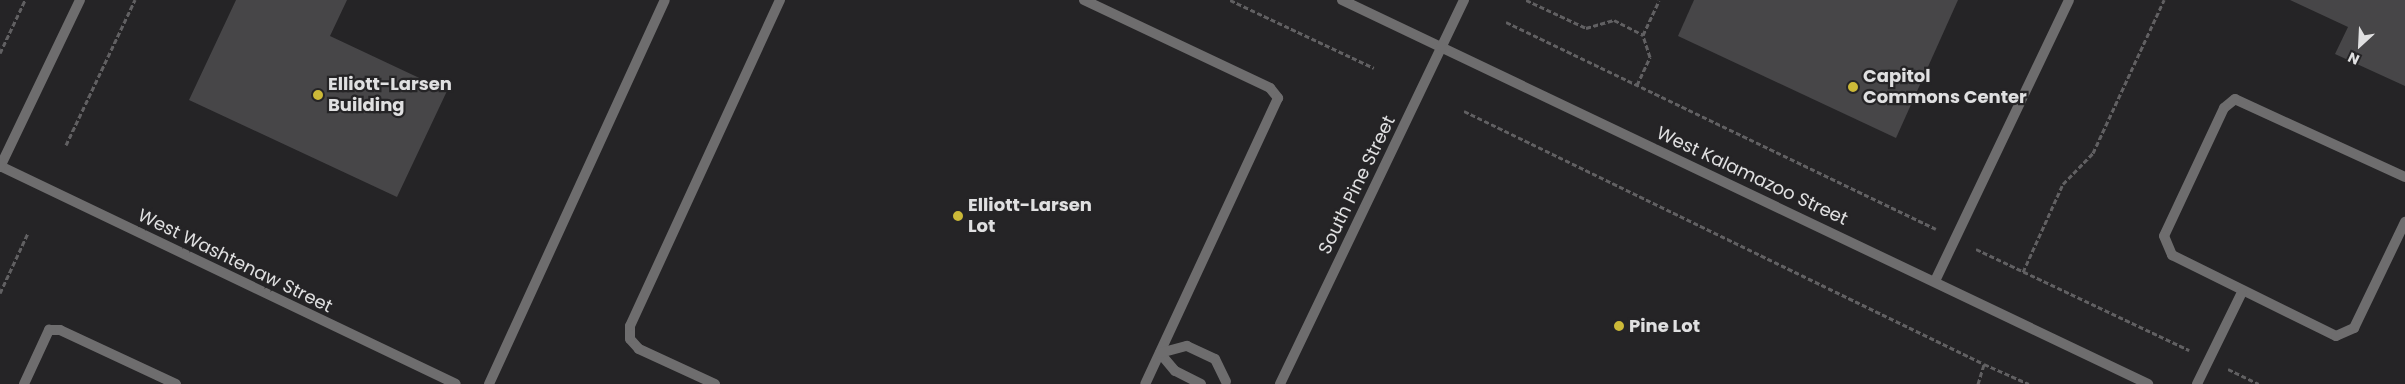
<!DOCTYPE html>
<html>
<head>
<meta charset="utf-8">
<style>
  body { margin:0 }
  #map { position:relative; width:2405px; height:384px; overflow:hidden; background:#252426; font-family:Poppins,sans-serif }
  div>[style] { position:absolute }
  .building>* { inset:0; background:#474648 }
  .path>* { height:3px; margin-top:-1.5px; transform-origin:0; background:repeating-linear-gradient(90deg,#616062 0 5px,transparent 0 7.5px) }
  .service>* { height:10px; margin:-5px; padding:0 5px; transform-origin:5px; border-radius:5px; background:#6e6d6e }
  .minor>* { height:10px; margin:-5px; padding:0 5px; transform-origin:5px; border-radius:5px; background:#6e6d6e }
  .tertiary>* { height:10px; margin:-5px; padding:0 5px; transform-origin:5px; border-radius:5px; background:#6e6d6e }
  .dots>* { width:14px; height:14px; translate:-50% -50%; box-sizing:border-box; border:2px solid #252426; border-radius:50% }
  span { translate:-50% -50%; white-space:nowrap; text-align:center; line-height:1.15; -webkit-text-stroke:4.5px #252426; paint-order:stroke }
  .poi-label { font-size:18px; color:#e0e0e1; font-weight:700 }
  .left { translate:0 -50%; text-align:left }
  .street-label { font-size:18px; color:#e0e0e1 }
  .north { position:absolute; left:2335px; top:20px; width:50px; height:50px; -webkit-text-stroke:4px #252426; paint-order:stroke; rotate:205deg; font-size:14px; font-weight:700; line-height:20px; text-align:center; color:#e0e0e1 }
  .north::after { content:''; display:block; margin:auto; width:18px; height:22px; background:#e0e0e1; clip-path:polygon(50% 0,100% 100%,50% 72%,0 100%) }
</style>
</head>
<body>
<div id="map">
  <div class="building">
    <div style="clip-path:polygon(236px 0,347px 0,330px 36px,447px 91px,397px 197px,189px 100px)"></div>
    <div style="clip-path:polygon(1694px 0,1958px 0,1896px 138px,1678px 36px)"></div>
    <div style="clip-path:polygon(2290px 0,2405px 0,2405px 86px,2335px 54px,2348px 27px)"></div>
  </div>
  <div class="path">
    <div style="left:1230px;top:0;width:159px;rotate:25.3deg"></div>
    <div style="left:1526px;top:0;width:66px;rotate:25deg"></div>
    <div style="left:1586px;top:28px;width:29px;rotate:-16deg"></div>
    <div style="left:1614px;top:20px;width:33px;rotate:27deg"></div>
    <div style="left:1506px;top:22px;width:477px;rotate:25.7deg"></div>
    <div style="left:0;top:53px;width:59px;rotate:-64.7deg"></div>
    <div style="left:1637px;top:85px;width:31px;rotate:-65deg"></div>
    <div style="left:1650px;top:57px;width:23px;rotate:-108deg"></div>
    <div style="left:1643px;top:35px;width:38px;rotate:-65deg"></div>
    <div style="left:1464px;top:111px;width:578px;rotate:25.94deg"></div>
    <div style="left:66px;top:145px;width:161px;rotate:-64.6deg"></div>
    <div style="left:1976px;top:249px;width:236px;rotate:25.4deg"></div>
    <div style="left:2023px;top:272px;width:97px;rotate:-65.6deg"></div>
    <div style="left:2063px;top:184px;width:43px;rotate:-45.9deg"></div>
    <div style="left:2093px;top:153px;width:169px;rotate:-65.1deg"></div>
    <div style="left:0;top:293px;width:66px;rotate:-65deg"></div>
    <div style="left:2228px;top:369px;width:34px;rotate:26deg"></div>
    <div style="left:1978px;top:384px;width:21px;rotate:-73deg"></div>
    <div style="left:1984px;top:364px;width:49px;rotate:24deg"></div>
  </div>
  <div class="service">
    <div style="left:1084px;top:0;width:206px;rotate:25.3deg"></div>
    <div style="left:1270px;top:88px;width:13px;rotate:51deg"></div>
    <div style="left:1278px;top:98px;width:315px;rotate:114.9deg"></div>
    <div style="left:2405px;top:177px;width:187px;rotate:-155.4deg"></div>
    <div style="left:2235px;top:99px;width:14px;rotate:141deg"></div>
    <div style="left:2224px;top:108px;width:141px;rotate:115.1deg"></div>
    <div style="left:2164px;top:236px;width:21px;rotate:67deg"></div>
    <div style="left:2172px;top:255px;width:183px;rotate:26.3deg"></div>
    <div style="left:2336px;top:336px;width:20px;rotate:-24deg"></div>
    <div style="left:2354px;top:328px;width:118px;rotate:-64.3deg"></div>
    <div style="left:1935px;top:281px;width:311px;rotate:-64.5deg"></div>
    <div style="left:24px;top:384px;width:60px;rotate:-65.2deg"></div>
    <div style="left:49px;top:330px;width:11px"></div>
    <div style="left:60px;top:330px;width:128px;rotate:25deg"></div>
    <div style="left:489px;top:384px;width:422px;rotate:-65.4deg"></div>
    <div style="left:715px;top:384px;width:84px;rotate:-155.3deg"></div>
    <div style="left:639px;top:349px;width:13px;rotate:-132deg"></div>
    <div style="left:630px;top:339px;width:13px;rotate:-90deg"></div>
    <div style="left:630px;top:326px;width:359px;rotate:-65.3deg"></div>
    <div style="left:1201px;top:384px;width:29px;rotate:-153deg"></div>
    <div style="left:1175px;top:371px;width:23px;rotate:-130deg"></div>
    <div style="left:1160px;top:353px;width:28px;rotate:-15deg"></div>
    <div style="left:1187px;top:346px;width:31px;rotate:25deg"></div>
    <div style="left:1215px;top:359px;width:25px;rotate:64deg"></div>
    <div style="left:2197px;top:384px;width:102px;rotate:-63.9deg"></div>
  </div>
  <div class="minor">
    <div style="left:0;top:166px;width:505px;rotate:25.55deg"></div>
  </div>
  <div class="tertiary">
    <div style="left:1342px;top:0;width:893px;rotate:25.47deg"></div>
    <div style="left:0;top:167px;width:185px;rotate:-64.4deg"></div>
    <div style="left:1280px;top:384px;width:426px;rotate:-64.4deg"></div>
  </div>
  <div class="dots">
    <div style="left:1853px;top:87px;background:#ccb938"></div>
    <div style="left:318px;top:95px;background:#ccb938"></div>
    <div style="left:958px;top:216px;background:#ccb938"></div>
    <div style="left:1619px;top:326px;background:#ccb938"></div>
  </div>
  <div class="poi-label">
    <span class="left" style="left:1863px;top:87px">Capitol<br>Commons Center</span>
    <span class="left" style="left:328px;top:95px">Elliott-Larsen<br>Building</span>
    <span class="left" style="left:968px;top:216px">Elliott-Larsen<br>Lot</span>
    <span class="left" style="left:1629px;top:326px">Pine Lot</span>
  </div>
  <div class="street-label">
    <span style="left:1752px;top:176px;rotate:25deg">West Kalamazoo Street</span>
    <span style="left:1357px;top:185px;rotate:-64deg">South Pine Street</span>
    <span style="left:235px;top:261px;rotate:26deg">West Washtenaw Street</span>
  </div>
  <div class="north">N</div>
</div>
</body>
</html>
